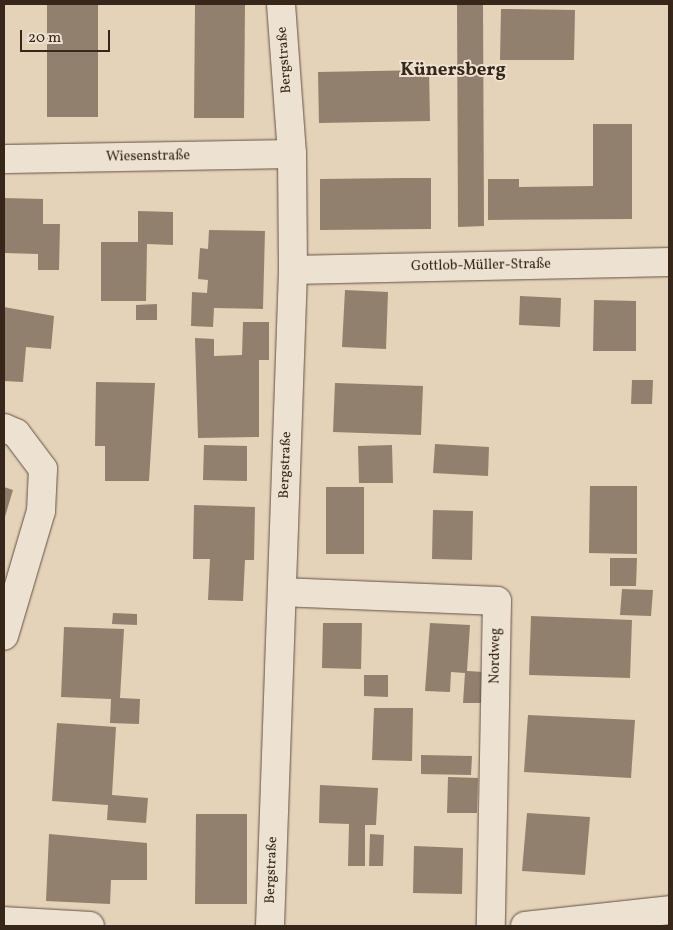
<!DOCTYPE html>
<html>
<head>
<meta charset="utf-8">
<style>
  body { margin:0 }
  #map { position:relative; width:673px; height:930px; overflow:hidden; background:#e4d2b9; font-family:Vollkorn,serif }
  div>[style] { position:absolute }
  .building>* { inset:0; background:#90806d }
  .roads { filter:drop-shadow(0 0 1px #625242) drop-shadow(0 0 1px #625242) }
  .minor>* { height:28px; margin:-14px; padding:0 14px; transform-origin:14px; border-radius:14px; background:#ede2d2 }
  span { translate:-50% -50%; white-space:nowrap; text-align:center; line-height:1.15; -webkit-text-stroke:4px #ede2d2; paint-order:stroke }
  .street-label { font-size:14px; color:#36271a }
  .district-label { font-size:19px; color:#36271a; font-weight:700 }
  .frame { position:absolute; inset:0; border:5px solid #36271a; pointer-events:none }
  .scale { position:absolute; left:20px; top:30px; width:90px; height:22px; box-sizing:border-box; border:2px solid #36271a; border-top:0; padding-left:6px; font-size:15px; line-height:18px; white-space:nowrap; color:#36271a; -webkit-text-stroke:4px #ede2d2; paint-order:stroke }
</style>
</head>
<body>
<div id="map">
  <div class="building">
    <div style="clip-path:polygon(47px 4px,98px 4px,98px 117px,47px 117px)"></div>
    <div style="clip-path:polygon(195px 4px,245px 4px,244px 118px,194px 118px)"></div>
    <div style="clip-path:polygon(457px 4px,483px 4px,484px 226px,458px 227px)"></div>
    <div style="clip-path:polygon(501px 9px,575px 10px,574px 60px,500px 60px)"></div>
    <div style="clip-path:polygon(429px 70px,430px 121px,319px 123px,318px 72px)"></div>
    <div style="clip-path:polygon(593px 124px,632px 124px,632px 219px,488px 220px,488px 179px,519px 179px,519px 187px,593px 186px)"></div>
    <div style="clip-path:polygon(403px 178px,431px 178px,431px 229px,320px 230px,320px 179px)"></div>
    <div style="clip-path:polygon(4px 198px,43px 199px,43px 224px,60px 224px,59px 270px,38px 270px,38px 254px,4px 253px)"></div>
    <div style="clip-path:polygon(138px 211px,173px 212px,173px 245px,147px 244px,146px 301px,101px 301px,101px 242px,138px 242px)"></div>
    <div style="clip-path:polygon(209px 230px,265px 231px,263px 309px,214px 308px,213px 327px,191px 326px,192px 292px,207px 293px,208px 280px,198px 279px,200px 248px,208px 249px)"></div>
    <div style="clip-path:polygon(345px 290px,388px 292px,386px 349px,342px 347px)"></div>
    <div style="clip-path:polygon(520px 296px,561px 298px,560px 327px,519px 325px)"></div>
    <div style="clip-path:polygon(594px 300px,636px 301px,636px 351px,593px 351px)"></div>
    <div style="clip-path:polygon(157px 304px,157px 320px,136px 320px,136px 305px)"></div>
    <div style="clip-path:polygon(4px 307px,54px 316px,51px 349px,26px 347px,23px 382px,4px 381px)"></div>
    <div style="clip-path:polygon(243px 322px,269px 322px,269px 360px,259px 360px,259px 437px,198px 438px,195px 338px,214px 339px,214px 356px,242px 355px)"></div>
    <div style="clip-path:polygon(632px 380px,653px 380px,652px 404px,631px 404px)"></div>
    <div style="clip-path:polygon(96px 382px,155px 383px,149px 481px,105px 481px,105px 446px,95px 446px)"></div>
    <div style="clip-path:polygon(335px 383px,423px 386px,421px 435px,333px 432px)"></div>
    <div style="clip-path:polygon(435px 444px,489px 447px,488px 476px,433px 473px)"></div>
    <div style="clip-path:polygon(204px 445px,247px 446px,247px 481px,203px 480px)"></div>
    <div style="clip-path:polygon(392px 445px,393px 483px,359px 483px,358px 446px)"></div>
    <div style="clip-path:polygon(590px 486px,637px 486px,637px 554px,589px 553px)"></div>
    <div style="clip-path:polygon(4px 487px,13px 490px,4px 520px)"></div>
    <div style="clip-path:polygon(326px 487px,364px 487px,364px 554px,326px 554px)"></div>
    <div style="clip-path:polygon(194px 505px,255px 507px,254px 560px,245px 560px,243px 601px,208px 600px,210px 559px,193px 559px)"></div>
    <div style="clip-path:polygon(433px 510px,473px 511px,472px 560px,432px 559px)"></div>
    <div style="clip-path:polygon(610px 558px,637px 558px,636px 586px,610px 586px)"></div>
    <div style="clip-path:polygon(622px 589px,653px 590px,651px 616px,620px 615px)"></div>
    <div style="clip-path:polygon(113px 613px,137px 614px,137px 625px,112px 624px)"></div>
    <div style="clip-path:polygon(531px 616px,632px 620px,630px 678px,529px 675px)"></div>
    <div style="clip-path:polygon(323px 623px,362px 623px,361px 669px,322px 668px)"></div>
    <div style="clip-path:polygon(430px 623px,470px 625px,467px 671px,484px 672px,482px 703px,463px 703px,465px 673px,451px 672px,450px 692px,425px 691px)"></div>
    <div style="clip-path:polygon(64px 627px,124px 629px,120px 698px,140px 699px,139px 724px,110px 723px,111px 699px,61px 697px)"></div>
    <div style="clip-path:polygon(364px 675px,388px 675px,388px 697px,364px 696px)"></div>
    <div style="clip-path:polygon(374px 708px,413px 708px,412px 761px,372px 760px)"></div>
    <div style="clip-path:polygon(528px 715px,635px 720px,631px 778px,524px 772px)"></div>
    <div style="clip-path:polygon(57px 723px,116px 727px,112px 795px,148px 798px,146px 823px,107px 820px,108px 805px,52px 801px)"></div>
    <div style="clip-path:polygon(421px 755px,472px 756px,471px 775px,421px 774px)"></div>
    <div style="clip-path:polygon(448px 777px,478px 778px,477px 813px,447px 813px)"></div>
    <div style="clip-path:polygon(320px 785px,378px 788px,376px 825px,365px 825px,365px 866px,348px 866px,349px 824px,319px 823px)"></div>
    <div style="clip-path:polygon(527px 813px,590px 817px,585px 875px,522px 871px)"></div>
    <div style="clip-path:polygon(196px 814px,247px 814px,247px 904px,195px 904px)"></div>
    <div style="clip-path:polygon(49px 834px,147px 843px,147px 880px,111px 880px,110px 904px,46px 901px)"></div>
    <div style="clip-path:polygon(370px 834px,384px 835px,383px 866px,369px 866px)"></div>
    <div style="clip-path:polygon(414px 846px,463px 848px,462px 894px,413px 893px)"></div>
  </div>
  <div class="roads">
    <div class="minor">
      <div style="left:4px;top:159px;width:288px;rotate:-1deg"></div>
      <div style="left:293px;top:270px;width:376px;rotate:-1.2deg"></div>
      <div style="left:4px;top:428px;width:13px;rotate:23deg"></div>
      <div style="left:16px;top:433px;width:45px;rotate:53.1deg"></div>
      <div style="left:43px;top:469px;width:42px;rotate:92.7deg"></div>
      <div style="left:41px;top:511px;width:130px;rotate:106.5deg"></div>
      <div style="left:282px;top:592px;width:215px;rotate:2.4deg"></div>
      <div style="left:497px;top:601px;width:325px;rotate:91.1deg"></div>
      <div style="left:4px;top:921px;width:86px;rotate:3.3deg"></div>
      <div style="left:270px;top:926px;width:656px;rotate:-87.99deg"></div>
      <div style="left:293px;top:270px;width:116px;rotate:-90.5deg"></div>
      <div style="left:292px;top:154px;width:150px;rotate:-94.2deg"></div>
      <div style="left:525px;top:926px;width:145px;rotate:-6.3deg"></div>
    </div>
  </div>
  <div class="street-label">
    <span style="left:285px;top:60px;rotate:-94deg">Bergstraße</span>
    <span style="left:148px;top:157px;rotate:-1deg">Wiesenstraße</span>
    <span style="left:481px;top:266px;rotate:-1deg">Gottlob-Müller-Straße</span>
    <span style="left:286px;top:465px;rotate:-88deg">Bergstraße</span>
    <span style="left:496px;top:656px;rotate:-89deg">Nordweg</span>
    <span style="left:272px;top:870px;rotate:-88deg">Bergstraße</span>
  </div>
  <div class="district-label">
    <span style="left:453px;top:71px">Künersberg</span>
  </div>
  <div class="frame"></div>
  <div class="scale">20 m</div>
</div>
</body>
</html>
